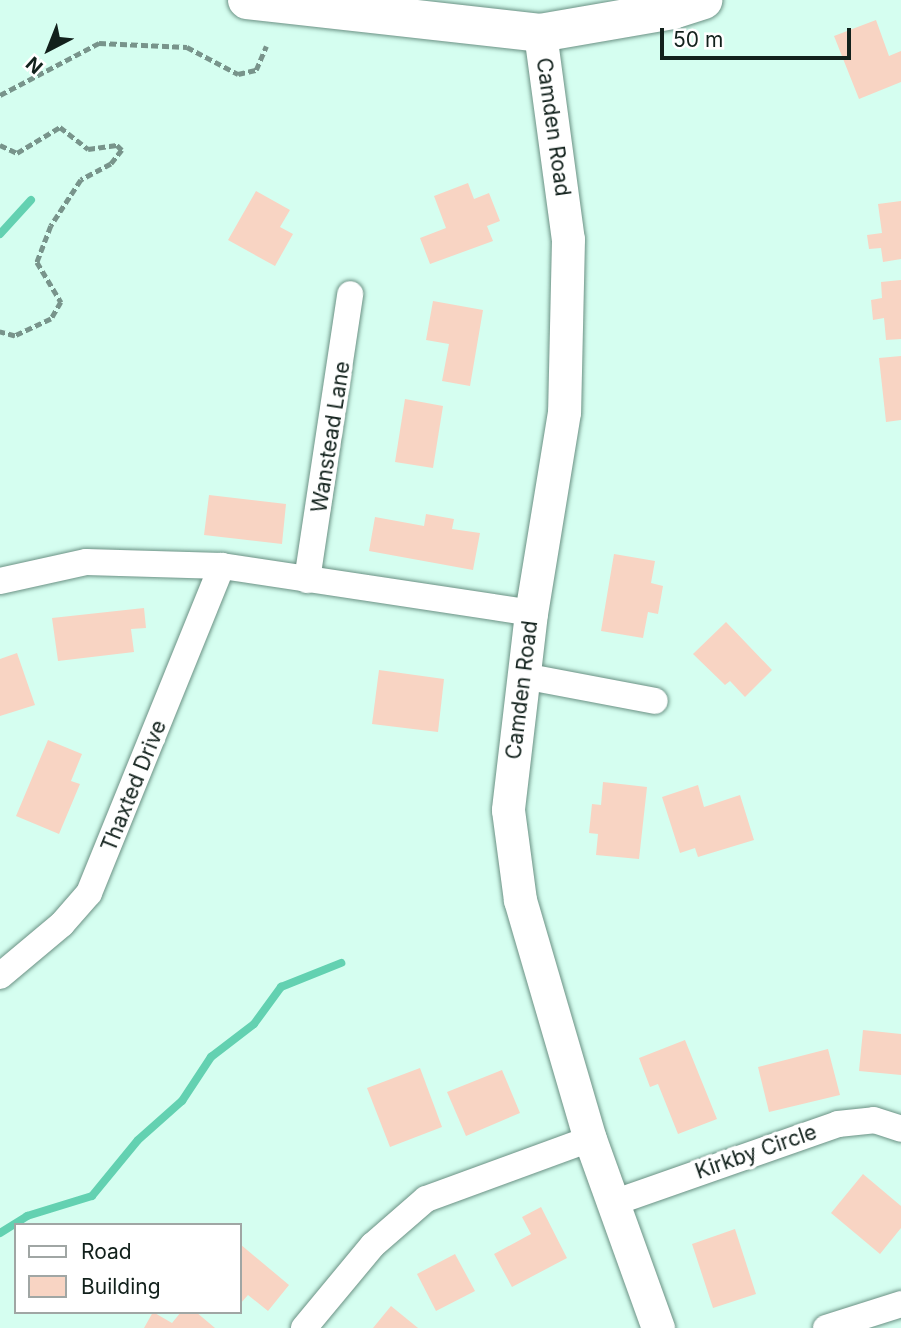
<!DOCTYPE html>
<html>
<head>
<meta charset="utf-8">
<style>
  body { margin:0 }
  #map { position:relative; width:901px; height:1328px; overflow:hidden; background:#d5fef0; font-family:Inter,sans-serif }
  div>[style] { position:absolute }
  .stream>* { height:8px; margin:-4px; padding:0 4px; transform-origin:4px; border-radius:4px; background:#63d1b1 }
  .building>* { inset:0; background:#f8d4c3 }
  .path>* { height:4.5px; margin-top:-2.25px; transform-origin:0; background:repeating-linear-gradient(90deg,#78948b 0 7px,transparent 0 10.5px) }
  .roads { filter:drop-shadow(0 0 2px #6b9184) drop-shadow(0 0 2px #6b9184) }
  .minor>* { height:26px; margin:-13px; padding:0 13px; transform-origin:13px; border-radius:13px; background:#fff }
  .tertiary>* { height:33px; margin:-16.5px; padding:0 16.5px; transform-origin:16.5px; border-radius:16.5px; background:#fff }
  .secondary>* { height:38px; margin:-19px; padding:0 19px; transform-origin:19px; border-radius:19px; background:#fff }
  span { translate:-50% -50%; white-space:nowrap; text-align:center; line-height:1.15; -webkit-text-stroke:7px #fff; paint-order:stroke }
  .street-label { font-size:21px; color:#12211c }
  .legend { position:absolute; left:14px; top:1223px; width:228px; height:91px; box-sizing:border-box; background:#fff; border:2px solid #a0a6a4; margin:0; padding:9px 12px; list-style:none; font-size:21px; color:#12211c }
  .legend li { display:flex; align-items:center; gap:14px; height:35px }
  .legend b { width:35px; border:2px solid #a0a6a4 }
  .north { position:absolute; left:14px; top:14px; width:70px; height:70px; -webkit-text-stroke:5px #fff; paint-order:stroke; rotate:222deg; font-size:19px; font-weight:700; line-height:28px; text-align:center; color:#12211c }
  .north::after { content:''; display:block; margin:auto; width:24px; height:32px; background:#12211c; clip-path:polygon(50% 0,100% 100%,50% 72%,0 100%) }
  .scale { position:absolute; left:660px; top:28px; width:191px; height:32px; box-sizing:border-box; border:4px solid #12211c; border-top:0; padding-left:9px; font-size:21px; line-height:24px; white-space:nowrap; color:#12211c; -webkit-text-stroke:5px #fff; paint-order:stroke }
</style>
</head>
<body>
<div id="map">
  <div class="stream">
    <div style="left:0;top:234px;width:46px;rotate:-47.6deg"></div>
    <div style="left:0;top:1233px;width:32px;rotate:-32deg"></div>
    <div style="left:27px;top:1216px;width:68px;rotate:-17.1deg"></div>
    <div style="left:92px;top:1196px;width:72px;rotate:-50.6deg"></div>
    <div style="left:138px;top:1140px;width:59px;rotate:-41.6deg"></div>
    <div style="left:182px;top:1101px;width:53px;rotate:-56.6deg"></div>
    <div style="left:211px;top:1057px;width:54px;rotate:-37.5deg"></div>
    <div style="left:254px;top:1024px;width:46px;rotate:-53.9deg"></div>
    <div style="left:281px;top:987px;width:65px;rotate:-21.8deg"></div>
  </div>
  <div class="building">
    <div style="clip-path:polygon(876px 20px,889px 56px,901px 51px,901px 82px,859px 99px,834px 36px)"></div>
    <div style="clip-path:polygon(468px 183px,474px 199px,489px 193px,500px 221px,487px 226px,493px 241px,430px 264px,420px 238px,446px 228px,434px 196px)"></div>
    <div style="clip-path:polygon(256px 191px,290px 210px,280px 227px,293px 234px,275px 266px,228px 240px)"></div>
    <div style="clip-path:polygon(901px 201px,901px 259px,883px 262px,881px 248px,869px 249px,867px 235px,882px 233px,878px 204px)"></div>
    <div style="clip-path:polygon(901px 280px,901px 339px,886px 340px,884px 318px,873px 320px,871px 300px,882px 298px,881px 282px)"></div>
    <div style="clip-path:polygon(433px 301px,483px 310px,470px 386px,442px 381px,449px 344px,426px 340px)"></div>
    <div style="clip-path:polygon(901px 356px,901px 420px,886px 422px,879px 358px)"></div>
    <div style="clip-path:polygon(405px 399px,443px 406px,433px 468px,395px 462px)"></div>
    <div style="clip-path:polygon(209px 495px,286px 504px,282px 544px,204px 535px)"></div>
    <div style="clip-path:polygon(426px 514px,454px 519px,452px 529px,480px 533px,473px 570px,369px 551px,375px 517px,424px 526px)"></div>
    <div style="clip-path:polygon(614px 554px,655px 561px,651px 583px,663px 586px,658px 614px,648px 612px,643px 638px,601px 631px)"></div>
    <div style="clip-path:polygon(144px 608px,146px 628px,131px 629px,134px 652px,58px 661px,52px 618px)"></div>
    <div style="clip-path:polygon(726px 622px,772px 670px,745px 697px,730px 681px,725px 685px,693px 654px)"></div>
    <div style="clip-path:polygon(17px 653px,35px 705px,0 716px,0 659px)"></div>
    <div style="clip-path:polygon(379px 670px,444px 679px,438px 732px,372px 724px)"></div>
    <div style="clip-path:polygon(48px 740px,82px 754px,71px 781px,80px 784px,59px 834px,16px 816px)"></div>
    <div style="clip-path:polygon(603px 782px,647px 787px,639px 859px,596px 855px,598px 834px,589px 833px,592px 804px,601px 805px)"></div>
    <div style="clip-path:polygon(698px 785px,704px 807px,740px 795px,754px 840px,698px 857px,695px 848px,680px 853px,662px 797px)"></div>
    <div style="clip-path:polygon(863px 1030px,901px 1034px,901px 1075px,859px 1071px)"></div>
    <div style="clip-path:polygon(685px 1040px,717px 1119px,678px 1134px,658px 1084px,650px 1087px,639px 1058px)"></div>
    <div style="clip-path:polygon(828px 1049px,840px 1095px,769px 1112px,758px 1067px)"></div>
    <div style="clip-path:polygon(420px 1068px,442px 1127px,390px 1147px,367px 1088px)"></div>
    <div style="clip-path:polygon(502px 1070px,520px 1113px,466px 1136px,447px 1092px)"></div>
    <div style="clip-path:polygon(863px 1174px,901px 1206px,901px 1228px,880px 1254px,831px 1213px)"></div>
    <div style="clip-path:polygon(541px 1207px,567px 1258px,512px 1287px,494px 1254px,531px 1234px,522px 1217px)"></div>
    <div style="clip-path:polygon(735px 1229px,756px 1294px,713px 1308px,692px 1244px)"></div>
    <div style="clip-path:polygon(240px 1244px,289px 1285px,268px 1311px,248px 1295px,240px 1304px)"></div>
    <div style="clip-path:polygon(455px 1254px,475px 1291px,436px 1311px,417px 1274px)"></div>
    <div style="clip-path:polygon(391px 1306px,418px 1328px,373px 1328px)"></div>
    <div style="clip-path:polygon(153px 1312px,172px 1323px,181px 1312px,196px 1312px,215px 1328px,144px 1328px)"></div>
  </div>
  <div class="path">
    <div style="left:0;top:95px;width:112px;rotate:-27.7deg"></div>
    <div style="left:99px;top:43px;width:88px;rotate:2.6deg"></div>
    <div style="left:187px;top:47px;width:58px;rotate:27.9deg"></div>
    <div style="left:238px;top:74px;width:18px;rotate:-13deg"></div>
    <div style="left:256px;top:70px;width:26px;rotate:-67deg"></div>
    <div style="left:0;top:145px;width:19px;rotate:25deg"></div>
    <div style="left:17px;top:153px;width:50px;rotate:-31.2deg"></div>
    <div style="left:60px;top:127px;width:36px;rotate:38deg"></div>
    <div style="left:88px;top:149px;width:29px;rotate:-8deg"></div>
    <div style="left:117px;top:145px;width:7px;rotate:45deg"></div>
    <div style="left:122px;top:150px;width:18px;rotate:128deg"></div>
    <div style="left:111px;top:164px;width:34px;rotate:152deg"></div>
    <div style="left:81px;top:180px;width:55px;rotate:123.1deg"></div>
    <div style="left:51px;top:226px;width:39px;rotate:111deg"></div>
    <div style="left:37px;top:262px;width:47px;rotate:59deg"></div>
    <div style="left:61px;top:302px;width:20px;rotate:120deg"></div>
    <div style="left:51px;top:319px;width:40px;rotate:155deg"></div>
    <div style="left:15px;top:336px;width:16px;rotate:-165deg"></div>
  </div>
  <div class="roads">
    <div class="minor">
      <div style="left:307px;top:580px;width:289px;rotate:-81.4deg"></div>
      <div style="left:0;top:581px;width:88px;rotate:-12.5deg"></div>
      <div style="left:86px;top:562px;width:136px;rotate:1.7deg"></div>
      <div style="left:222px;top:566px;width:313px;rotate:8.6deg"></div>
      <div style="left:523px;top:676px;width:134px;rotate:10.7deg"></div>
      <div style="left:0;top:976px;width:81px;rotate:-40deg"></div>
      <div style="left:62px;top:924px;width:41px;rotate:-48.9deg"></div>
      <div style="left:89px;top:893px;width:353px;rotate:-67.9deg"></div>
      <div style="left:613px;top:1203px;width:238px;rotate:-19.3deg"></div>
      <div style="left:838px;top:1124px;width:36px;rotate:-6deg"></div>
      <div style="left:874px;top:1120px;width:28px;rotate:18deg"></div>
      <div style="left:304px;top:1328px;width:108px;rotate:-50.3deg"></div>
      <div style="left:373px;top:1245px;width:70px;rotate:-41deg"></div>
      <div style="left:426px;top:1199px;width:175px;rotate:-20.1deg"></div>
      <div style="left:826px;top:1328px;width:79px;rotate:-17.7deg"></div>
    </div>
    <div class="tertiary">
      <div style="left:540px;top:33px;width:208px;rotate:82.3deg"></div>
      <div style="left:568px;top:239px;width:173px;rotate:91.3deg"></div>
      <div style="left:564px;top:412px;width:204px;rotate:99.3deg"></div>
      <div style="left:531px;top:613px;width:198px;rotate:96.7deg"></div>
      <div style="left:508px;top:810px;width:91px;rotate:82.4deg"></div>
      <div style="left:520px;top:900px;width:249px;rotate:73.7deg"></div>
      <div style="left:590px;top:1139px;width:201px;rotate:70.2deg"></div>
    </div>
    <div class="secondary">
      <div style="left:247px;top:0;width:295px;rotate:6.4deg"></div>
      <div style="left:540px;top:33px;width:135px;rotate:-9.8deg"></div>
      <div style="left:673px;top:10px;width:32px;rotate:-18deg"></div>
    </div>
  </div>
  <div class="street-label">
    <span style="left:553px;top:127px;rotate:82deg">Camden Road</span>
    <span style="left:331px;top:437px;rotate:-81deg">Wanstead Lane</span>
    <span style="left:522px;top:690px;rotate:-83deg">Camden Road</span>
    <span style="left:134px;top:786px;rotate:-68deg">Thaxted Drive</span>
    <span style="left:756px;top:1152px;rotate:-19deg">Kirkby Circle</span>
  </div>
  <ul class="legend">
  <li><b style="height:9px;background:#fff"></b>Road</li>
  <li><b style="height:19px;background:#f8d4c3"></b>Building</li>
  </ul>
  <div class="north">N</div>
  <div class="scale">50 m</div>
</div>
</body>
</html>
